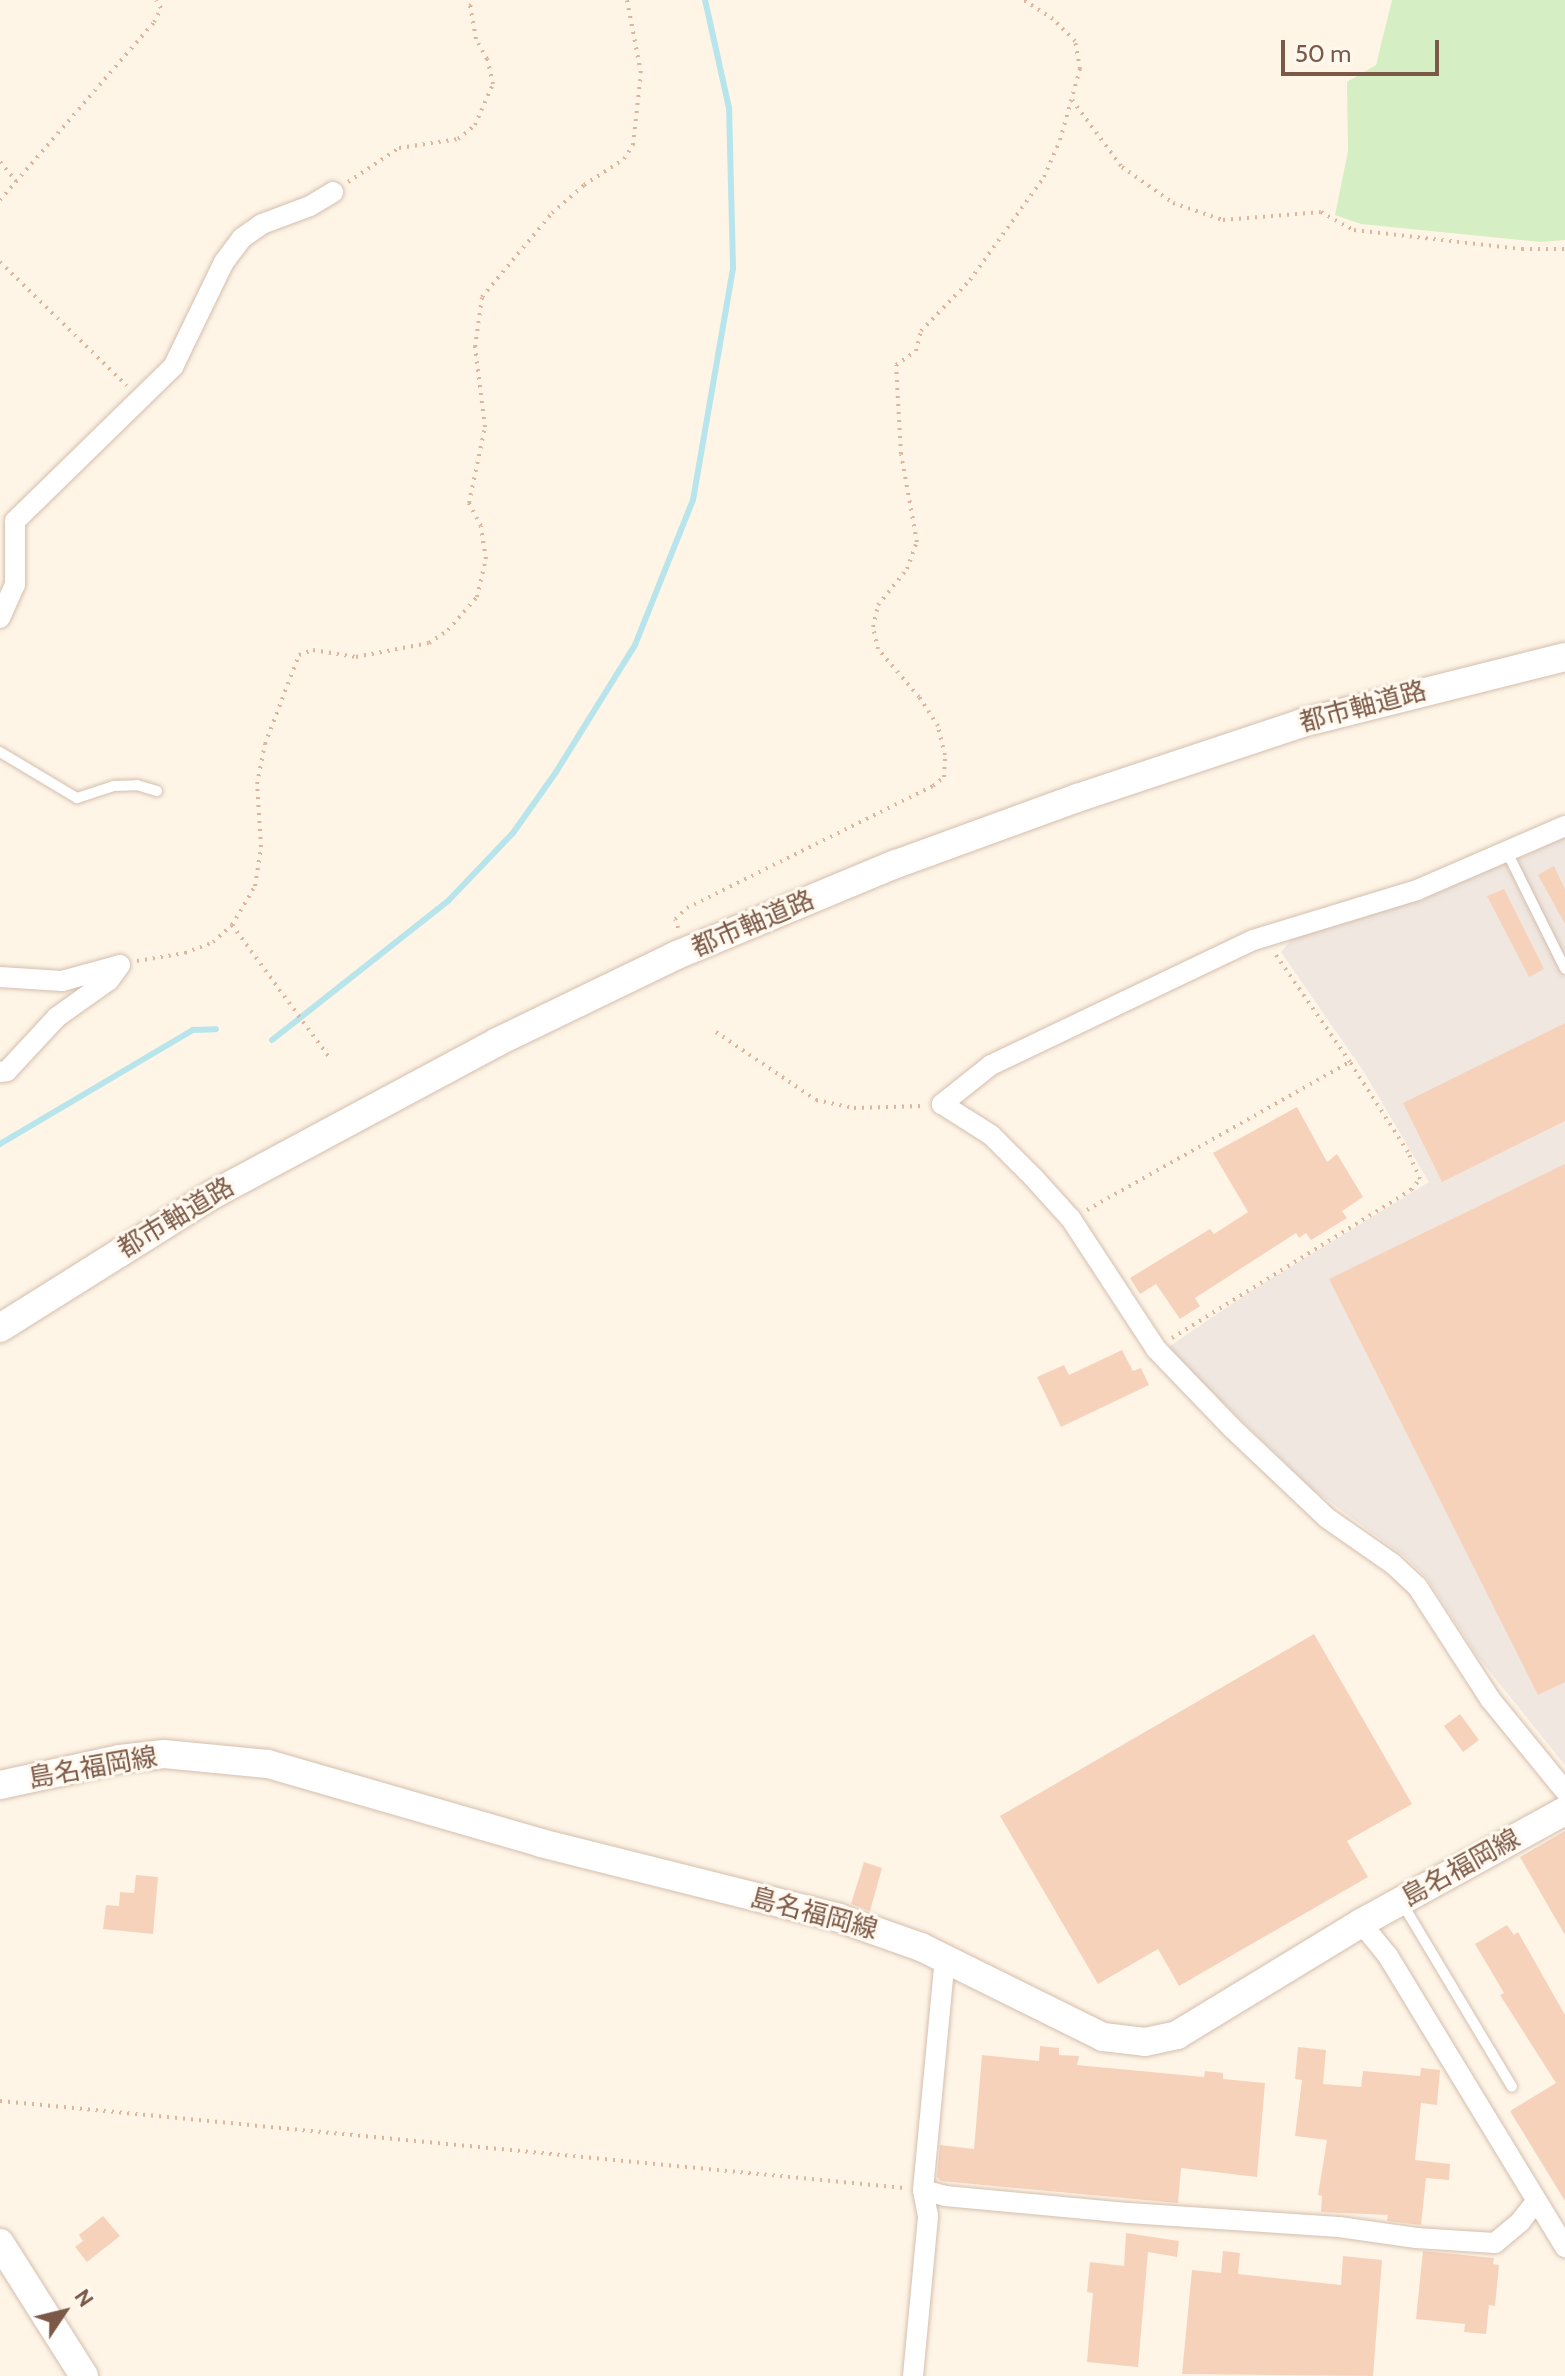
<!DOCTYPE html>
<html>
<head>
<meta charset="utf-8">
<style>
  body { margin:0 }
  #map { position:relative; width:1565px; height:2376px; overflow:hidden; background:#fef5e7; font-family:Cabin,"Noto Sans JP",sans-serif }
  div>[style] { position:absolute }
  .industrial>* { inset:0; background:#efe7e0 }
  .green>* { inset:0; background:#d5eec3 }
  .stream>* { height:6px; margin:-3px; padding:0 3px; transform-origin:3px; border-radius:3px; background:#b8e5eb }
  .building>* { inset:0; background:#f7d2bb }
  .path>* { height:4px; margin-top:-2px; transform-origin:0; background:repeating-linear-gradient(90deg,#ddb59d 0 2px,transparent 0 8px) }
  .roads { filter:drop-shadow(0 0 2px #d5bead) drop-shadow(0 0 2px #d5bead) }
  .service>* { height:10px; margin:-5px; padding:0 5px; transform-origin:5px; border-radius:5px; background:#fff }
  .minor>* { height:20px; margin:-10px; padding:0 10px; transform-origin:10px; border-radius:10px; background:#fff }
  .secondary>* { height:28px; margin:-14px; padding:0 14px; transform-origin:14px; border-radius:14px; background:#fff }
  span { translate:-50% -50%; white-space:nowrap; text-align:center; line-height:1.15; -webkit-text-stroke:6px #fff8ef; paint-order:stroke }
  .street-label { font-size:26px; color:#7c5947 }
  .north { position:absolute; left:24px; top:2272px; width:80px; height:80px; -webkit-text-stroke:6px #fff8ef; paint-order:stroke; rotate:55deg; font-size:22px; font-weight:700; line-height:32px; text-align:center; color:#7c5947 }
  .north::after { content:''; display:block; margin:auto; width:28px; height:36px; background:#7c5947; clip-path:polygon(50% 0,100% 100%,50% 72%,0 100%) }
  .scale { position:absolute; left:1281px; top:40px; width:158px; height:36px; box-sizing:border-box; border:4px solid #7c5947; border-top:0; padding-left:10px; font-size:24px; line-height:28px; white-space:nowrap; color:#7c5947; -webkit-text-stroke:6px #fff8ef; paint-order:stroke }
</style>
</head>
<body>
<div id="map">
  <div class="industrial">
    <div style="clip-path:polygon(1565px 834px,1565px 1765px,1478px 1657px,1427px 1578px,1405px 1557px,1311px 1488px,1167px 1348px,1251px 1291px,1429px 1182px,1364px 1072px,1281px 952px,1293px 938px,1415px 898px,1532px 853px)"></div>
  </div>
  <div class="green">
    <div style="clip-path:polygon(1392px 0,1565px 0,1565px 240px,1541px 242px,1361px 224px,1335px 215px,1348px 151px,1347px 82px,1376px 65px)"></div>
  </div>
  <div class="stream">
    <div style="left:272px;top:1040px;width:224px;rotate:-38.3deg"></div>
    <div style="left:448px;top:901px;width:94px;rotate:-46.3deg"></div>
    <div style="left:513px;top:833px;width:75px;rotate:-54.8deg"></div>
    <div style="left:556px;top:772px;width:150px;rotate:-58.1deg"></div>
    <div style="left:635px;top:645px;width:156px;rotate:-68.2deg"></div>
    <div style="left:693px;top:500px;width:235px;rotate:-80.2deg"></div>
    <div style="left:733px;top:268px;width:160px;rotate:-91.4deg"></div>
    <div style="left:729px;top:108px;width:111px;rotate:-102.5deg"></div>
    <div style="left:0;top:1144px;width:224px;rotate:-30.6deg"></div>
    <div style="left:193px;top:1030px;width:23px;rotate:-2deg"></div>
  </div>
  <div class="building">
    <div style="clip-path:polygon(1554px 866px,1565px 889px,1565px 924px,1538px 875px)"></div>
    <div style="clip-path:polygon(1504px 889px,1544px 969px,1529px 977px,1487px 896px)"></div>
    <div style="clip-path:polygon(1565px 1023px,1565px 1121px,1442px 1182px,1403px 1103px)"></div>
    <div style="clip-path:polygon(1297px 1107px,1327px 1162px,1337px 1154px,1363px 1197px,1342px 1211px,1347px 1218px,1311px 1240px,1306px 1233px,1299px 1238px,1296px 1233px,1195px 1298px,1200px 1306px,1180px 1319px,1156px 1284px,1140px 1294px,1130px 1278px,1210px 1229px,1214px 1234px,1248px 1212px,1213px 1153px)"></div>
    <div style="clip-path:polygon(1565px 1164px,1565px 1682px,1538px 1695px,1329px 1279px)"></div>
    <div style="clip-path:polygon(1122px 1350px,1133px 1371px,1141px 1368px,1149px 1385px,1061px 1427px,1037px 1377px,1064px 1365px,1069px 1375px)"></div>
    <div style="clip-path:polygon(1314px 1634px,1412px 1804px,1347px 1841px,1368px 1877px,1179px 1986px,1158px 1949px,1098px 1984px,1000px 1816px)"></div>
    <div style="clip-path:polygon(1460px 1714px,1479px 1740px,1463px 1752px,1444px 1726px)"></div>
    <div style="clip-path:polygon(1565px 1831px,1565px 1935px,1520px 1857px)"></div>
    <div style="clip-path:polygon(864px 1862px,882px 1868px,870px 1911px,851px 1904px)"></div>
    <div style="clip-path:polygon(136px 1875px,158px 1877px,153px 1934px,103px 1929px,106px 1905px,119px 1906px,120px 1892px,134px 1893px)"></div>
    <div style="clip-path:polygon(1507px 1925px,1514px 1935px,1518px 1932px,1565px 2015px,1565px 2201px,1510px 2111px,1556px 2083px,1500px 1995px,1504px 1993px,1475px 1944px)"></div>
    <div style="clip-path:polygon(1040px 2046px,1059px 2048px,1059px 2055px,1079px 2056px,1077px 2065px,1204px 2077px,1205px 2071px,1223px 2073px,1223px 2079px,1265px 2083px,1257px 2177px,1181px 2168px,1178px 2203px,941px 2181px,937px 2177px,940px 2145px,974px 2149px,982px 2055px,1039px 2061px)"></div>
    <div style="clip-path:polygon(1298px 2047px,1326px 2050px,1323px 2084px,1361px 2087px,1363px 2071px,1420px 2076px,1421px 2068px,1440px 2070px,1437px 2105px,1421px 2103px,1415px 2160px,1450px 2164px,1449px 2180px,1426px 2178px,1421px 2225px,1387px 2221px,1388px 2215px,1321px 2212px,1322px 2196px,1318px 2195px,1327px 2140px,1295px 2136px,1302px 2080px,1295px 2079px)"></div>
    <div style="clip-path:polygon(103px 2216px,120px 2236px,87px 2262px,75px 2247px,83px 2241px,79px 2235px)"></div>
    <div style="clip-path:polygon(1126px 2233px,1179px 2241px,1177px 2257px,1148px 2252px,1138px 2367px,1087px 2362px,1093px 2293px,1087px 2292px,1090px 2262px,1124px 2266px)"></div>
    <div style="clip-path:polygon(1223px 2251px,1240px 2253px,1238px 2274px,1341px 2285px,1343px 2256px,1382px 2260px,1373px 2376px,1182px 2374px,1192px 2270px,1221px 2273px)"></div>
    <div style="clip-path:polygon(1423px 2251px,1494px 2258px,1493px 2264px,1499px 2265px,1495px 2306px,1489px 2305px,1486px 2334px,1464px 2332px,1465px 2324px,1416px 2319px)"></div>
  </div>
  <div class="path">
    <div style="left:1072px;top:100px;width:84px;rotate:53.3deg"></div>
    <div style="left:1122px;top:167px;width:62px;rotate:35.2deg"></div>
    <div style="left:1173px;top:203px;width:53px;rotate:18.8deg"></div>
    <div style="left:1223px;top:220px;width:98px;rotate:-4.7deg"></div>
    <div style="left:1321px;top:212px;width:38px;rotate:29deg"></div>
    <div style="left:1354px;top:230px;width:169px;rotate:6.5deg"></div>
    <div style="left:1522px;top:249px;width:43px"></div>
    <div style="left:0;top:162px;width:25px;rotate:50deg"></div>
    <div style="left:348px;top:182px;width:61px;rotate:-33.7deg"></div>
    <div style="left:399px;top:148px;width:60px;rotate:-8.7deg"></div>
    <div style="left:458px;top:139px;width:22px;rotate:-39deg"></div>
    <div style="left:475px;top:125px;width:45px;rotate:-66.3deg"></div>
    <div style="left:493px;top:84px;width:26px;rotate:-103deg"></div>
    <div style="left:487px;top:59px;width:23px;rotate:-119deg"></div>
    <div style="left:476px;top:39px;width:34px;rotate:-100deg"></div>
    <div style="left:470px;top:6px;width:7px;rotate:-56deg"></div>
    <div style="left:0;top:200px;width:235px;rotate:-49.1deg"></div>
    <div style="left:154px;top:22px;width:16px;rotate:-63deg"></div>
    <div style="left:161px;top:8px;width:9px;rotate:-122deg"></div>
    <div style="left:0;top:262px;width:177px;rotate:44.3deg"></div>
    <div style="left:232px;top:925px;width:164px;rotate:53.7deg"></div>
    <div style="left:678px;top:928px;width:9px;rotate:-108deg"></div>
    <div style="left:675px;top:919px;width:16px;rotate:-43deg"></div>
    <div style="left:687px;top:908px;width:275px;rotate:-26.4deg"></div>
    <div style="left:933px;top:786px;width:14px;rotate:-39deg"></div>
    <div style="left:944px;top:777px;width:22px;rotate:-87deg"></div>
    <div style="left:945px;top:755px;width:30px;rotate:-104deg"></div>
    <div style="left:938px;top:726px;width:35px;rotate:-123deg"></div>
    <div style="left:919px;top:697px;width:63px;rotate:-130.5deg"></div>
    <div style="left:878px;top:649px;width:23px;rotate:-103deg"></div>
    <div style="left:873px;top:627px;width:23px;rotate:-77deg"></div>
    <div style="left:878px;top:605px;width:46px;rotate:-51.1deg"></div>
    <div style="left:907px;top:569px;width:29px;rotate:-70deg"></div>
    <div style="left:917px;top:542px;width:89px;rotate:-100.3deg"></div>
    <div style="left:901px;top:454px;width:89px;rotate:-93.2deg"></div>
    <div style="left:896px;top:365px;width:24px;rotate:-35deg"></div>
    <div style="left:916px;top:351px;width:21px;rotate:-76deg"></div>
    <div style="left:921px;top:331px;width:71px;rotate:-46.1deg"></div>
    <div style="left:970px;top:280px;width:127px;rotate:-54.3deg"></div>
    <div style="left:1044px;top:177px;width:40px;rotate:-66.6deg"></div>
    <div style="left:1060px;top:140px;width:74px;rotate:-74.3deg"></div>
    <div style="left:1080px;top:69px;width:28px;rotate:-100deg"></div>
    <div style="left:1075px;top:41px;width:31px;rotate:-135deg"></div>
    <div style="left:1053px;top:19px;width:35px;rotate:-147deg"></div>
    <div style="left:137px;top:961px;width:49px;rotate:-9.5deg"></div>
    <div style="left:185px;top:953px;width:30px;rotate:-21deg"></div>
    <div style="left:213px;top:942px;width:25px;rotate:-42deg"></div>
    <div style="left:232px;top:925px;width:45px;rotate:-59.5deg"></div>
    <div style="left:255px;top:886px;width:39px;rotate:-81deg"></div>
    <div style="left:261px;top:847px;width:63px;rotate:-93.6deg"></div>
    <div style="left:257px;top:784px;width:41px;rotate:-78.7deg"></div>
    <div style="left:265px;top:744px;width:95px;rotate:-69.1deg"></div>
    <div style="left:299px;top:655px;width:15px;rotate:-20deg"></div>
    <div style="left:313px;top:650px;width:44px;rotate:9.2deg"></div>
    <div style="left:356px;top:657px;width:74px;rotate:-10.9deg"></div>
    <div style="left:429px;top:643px;width:23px;rotate:-34deg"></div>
    <div style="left:448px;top:630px;width:44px;rotate:-48.7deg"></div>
    <div style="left:477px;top:597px;width:39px;rotate:-77deg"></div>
    <div style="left:486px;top:559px;width:33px;rotate:-99deg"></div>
    <div style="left:481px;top:526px;width:26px;rotate:-118deg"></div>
    <div style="left:469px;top:503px;width:78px;rotate:-78.1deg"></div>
    <div style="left:485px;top:427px;width:81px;rotate:-97.1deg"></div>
    <div style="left:475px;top:347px;width:50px;rotate:-82deg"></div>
    <div style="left:482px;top:297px;width:109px;rotate:-50.2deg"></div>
    <div style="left:552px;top:213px;width:43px;rotate:-41.2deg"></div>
    <div style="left:584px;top:185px;width:48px;rotate:-33deg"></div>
    <div style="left:624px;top:159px;width:17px;rotate:-57deg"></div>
    <div style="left:633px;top:145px;width:72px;rotate:-83.7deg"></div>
    <div style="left:641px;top:73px;width:74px;rotate:-100.9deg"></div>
    <div style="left:716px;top:1032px;width:121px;rotate:34.2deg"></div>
    <div style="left:816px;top:1100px;width:39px;rotate:12deg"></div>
    <div style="left:854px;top:1108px;width:70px;rotate:-1.6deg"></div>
    <div style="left:1087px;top:1210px;width:302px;rotate:-29.4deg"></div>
    <div style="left:1172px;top:1338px;width:281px;rotate:-31.8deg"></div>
    <div style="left:1411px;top:1190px;width:14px;rotate:-51deg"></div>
    <div style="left:1420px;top:1179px;width:30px;rotate:-114deg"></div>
    <div style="left:1408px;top:1152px;width:107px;rotate:-122.8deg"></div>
    <div style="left:1350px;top:1062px;width:130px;rotate:-124.7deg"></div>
    <div style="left:0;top:2101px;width:909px;rotate:5.49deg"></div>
  </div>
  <div class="roads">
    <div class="service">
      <div style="left:0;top:752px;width:90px;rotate:30.9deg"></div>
      <div style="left:77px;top:798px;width:38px;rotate:-18deg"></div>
      <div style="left:113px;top:786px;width:24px;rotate:-2deg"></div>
      <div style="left:137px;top:785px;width:21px;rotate:17deg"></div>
      <div style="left:1508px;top:854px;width:128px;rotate:63.6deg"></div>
      <div style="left:1402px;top:1903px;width:214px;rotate:59.1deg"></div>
    </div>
    <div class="minor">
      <div style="left:0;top:618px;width:36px;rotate:-66deg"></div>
      <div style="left:15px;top:585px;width:64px;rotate:-90deg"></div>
      <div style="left:15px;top:521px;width:221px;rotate:-44.3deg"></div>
      <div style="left:173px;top:367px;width:117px;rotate:-64.1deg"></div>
      <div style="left:224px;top:262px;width:30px;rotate:-53deg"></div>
      <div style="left:242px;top:238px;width:24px;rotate:-35deg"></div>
      <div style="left:262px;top:224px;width:51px;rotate:-20.6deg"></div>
      <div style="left:310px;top:206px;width:27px;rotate:-31deg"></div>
      <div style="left:1565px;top:826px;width:161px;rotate:156.6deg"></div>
      <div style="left:1417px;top:890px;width:171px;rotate:163deg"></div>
      <div style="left:1253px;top:940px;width:290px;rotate:154.5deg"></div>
      <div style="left:991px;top:1065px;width:63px;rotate:141.5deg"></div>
      <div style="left:942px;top:1104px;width:58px;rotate:32.3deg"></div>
      <div style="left:991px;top:1135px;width:59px;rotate:45deg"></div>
      <div style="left:1033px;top:1177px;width:57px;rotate:47.9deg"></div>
      <div style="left:1071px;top:1219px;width:155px;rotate:56.8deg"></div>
      <div style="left:1156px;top:1349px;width:108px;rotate:46.1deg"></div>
      <div style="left:1231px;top:1427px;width:132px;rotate:43.5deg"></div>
      <div style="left:1327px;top:1518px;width:80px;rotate:34.9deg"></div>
      <div style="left:1393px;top:1564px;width:33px;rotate:43deg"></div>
      <div style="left:1417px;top:1586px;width:135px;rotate:57.1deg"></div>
      <div style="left:1490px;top:1699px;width:119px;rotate:50.8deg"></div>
      <div style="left:0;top:977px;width:62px;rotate:3.7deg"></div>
      <div style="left:62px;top:981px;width:60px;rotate:-15.4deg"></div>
      <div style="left:120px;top:965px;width:19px;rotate:126deg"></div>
      <div style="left:109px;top:980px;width:64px;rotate:144.6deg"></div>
      <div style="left:57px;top:1017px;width:74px;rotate:132.8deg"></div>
      <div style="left:7px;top:1071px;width:7px;rotate:172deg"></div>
      <div style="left:1361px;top:1923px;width:43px;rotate:50.7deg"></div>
      <div style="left:1388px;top:1956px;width:341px;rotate:58.7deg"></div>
      <div style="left:923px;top:2190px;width:23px;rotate:15deg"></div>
      <div style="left:945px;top:2196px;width:185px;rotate:5.3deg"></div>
      <div style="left:1129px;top:2213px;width:210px;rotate:3.8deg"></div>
      <div style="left:1339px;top:2227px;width:78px;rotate:8.1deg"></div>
      <div style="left:1416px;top:2238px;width:79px;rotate:3.6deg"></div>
      <div style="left:1495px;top:2243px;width:33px;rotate:-40deg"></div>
      <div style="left:1520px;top:2222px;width:24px;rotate:-52deg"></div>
      <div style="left:913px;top:2376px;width:161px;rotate:-84.6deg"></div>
      <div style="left:928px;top:2216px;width:26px;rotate:-101deg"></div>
      <div style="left:923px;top:2190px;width:232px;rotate:-84.6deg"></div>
    </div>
    <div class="secondary">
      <div style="left:0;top:1328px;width:252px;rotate:-32.1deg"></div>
      <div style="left:214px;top:1194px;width:321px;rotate:-28.2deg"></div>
      <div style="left:497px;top:1042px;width:200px;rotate:-25.8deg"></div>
      <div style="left:677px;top:955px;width:237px;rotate:-22.6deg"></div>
      <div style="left:896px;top:864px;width:193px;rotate:-20deg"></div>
      <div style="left:1077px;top:798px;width:237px;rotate:-18.4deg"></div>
      <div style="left:1302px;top:723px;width:271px;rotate:-14.1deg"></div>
      <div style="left:0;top:1785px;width:123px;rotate:-12.2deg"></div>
      <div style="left:120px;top:1759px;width:44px;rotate:-6.5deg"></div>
      <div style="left:164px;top:1754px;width:104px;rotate:5.5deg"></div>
      <div style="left:268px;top:1764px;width:284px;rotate:16.1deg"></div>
      <div style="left:541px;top:1843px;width:307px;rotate:14.1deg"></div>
      <div style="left:839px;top:1918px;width:87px;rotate:19.5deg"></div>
      <div style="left:921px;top:1947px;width:203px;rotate:26.3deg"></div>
      <div style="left:1103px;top:2037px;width:42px;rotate:6.8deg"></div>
      <div style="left:1145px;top:2042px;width:33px;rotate:-12deg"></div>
      <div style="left:1177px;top:2035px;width:215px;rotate:-31.3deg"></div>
      <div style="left:1361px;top:1923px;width:233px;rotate:-28.8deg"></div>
      <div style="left:0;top:2243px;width:157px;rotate:57.7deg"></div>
    </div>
  </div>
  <div class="street-label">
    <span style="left:1363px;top:707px;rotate:-15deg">都市軸道路</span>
    <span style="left:753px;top:924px;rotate:-23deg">都市軸道路</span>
    <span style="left:176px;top:1218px;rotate:-31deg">都市軸道路</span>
    <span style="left:93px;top:1768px;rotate:-10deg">島名福岡線</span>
    <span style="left:1461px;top:1868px;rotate:-29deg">島名福岡線</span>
    <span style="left:814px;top:1914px;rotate:15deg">島名福岡線</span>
  </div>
  <div class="north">N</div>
  <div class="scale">50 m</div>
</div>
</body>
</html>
